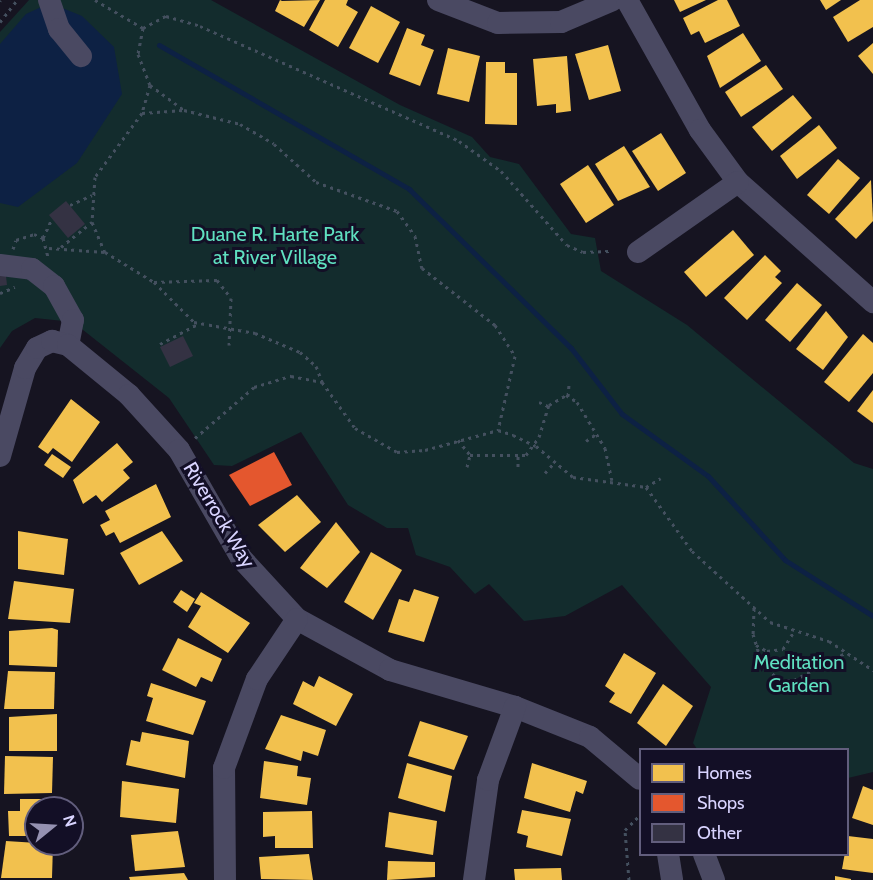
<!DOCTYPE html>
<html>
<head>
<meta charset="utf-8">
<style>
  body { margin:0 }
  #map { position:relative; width:873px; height:880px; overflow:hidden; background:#161421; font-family:Cabin,sans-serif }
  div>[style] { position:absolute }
  .green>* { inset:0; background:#132c2d }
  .water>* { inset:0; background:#0d2144 }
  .homes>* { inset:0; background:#f2c14e }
  .shops>* { inset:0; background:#e4572e }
  .stream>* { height:5px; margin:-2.5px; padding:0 2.5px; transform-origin:2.5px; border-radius:2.5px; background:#0d2144 }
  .building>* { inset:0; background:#343243 }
  .path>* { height:3px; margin-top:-1.5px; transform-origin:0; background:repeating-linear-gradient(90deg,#44505f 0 3px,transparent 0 7.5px) }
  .minor>* { height:22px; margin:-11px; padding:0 11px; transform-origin:11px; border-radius:11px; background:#4a4962 }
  span { translate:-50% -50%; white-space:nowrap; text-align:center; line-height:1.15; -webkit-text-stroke:6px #130f26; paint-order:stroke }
  .park-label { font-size:20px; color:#5fe0c0 }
  .street-label { font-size:20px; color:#d9d4ff }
  .legend { position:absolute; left:639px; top:748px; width:210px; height:108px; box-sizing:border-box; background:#130f26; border:2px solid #625e7d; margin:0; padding:8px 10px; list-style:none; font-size:18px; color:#d9d4ff }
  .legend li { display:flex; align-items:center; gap:12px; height:30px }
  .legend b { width:30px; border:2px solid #625e7d }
  .north { position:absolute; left:24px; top:796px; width:60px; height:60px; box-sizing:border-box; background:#130f26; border:2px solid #625e7d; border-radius:50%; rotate:72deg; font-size:16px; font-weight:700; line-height:24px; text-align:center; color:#d9d4ff }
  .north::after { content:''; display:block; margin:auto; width:21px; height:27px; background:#9591b1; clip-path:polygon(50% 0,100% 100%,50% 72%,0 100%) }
</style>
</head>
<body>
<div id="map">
  <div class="green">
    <div style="clip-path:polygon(29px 0,211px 0,400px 105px,472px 137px,490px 157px,519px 164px,571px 234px,595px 238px,601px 271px,687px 325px,854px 463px,873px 469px,873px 772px,848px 778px,848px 750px,697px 749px,693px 743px,711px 687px,622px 585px,565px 616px,524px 621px,489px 584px,475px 594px,450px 567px,416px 555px,408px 528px,387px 528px,348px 505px,301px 432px,232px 466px,214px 465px,169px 398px,73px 322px,35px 318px,12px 331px,0 348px,0 32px)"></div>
  </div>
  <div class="water">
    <div style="clip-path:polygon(50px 3px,82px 16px,114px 47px,122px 94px,77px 163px,18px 207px,0 203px,0 44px,26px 14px)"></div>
  </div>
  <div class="homes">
    <div style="clip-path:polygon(280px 0,282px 1px,320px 0,304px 27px,275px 11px)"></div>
    <div style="clip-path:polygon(325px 0,348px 0,346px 5px,358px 12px,338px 47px,309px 30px)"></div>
    <div style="clip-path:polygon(674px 0,706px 0,680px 12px)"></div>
    <div style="clip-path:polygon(718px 0,727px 0,740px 26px,705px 43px,699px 31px,691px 35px,683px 18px)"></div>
    <div style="clip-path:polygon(820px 0,841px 0,826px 10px)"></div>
    <div style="clip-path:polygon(860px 0,873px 0,873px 27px,848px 42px,833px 17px)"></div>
    <div style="clip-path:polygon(371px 6px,400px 22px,378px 63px,349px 48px)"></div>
    <div style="clip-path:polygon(407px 28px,425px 35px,421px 45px,434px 50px,420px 86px,389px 74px)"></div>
    <div style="clip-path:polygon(743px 33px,761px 61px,720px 88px,707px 56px)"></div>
    <div style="clip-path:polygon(873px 43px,873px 74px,858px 56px)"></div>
    <div style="clip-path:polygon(608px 45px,621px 91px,589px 100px,575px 54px)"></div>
    <div style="clip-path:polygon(448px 48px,480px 56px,469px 102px,437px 94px)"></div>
    <div style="clip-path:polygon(567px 56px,571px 111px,556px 113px,556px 104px,537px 106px,533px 59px)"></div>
    <div style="clip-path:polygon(486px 62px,505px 62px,505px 73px,517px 73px,517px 125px,485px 124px)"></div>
    <div style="clip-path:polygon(766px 65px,783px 89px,741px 117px,725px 92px)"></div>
    <div style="clip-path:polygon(793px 95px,812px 118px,772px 151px,752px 127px)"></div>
    <div style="clip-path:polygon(819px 125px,837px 148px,797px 179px,780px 156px)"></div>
    <div style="clip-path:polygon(661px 133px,686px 173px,658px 191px,632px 151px)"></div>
    <div style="clip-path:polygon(624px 146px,650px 187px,618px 201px,595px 164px)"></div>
    <div style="clip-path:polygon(838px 159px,860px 178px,829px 214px,807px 195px)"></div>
    <div style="clip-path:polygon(588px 165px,614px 205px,586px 223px,560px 184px)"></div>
    <div style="clip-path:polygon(871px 180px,873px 221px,856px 239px,835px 219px)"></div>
    <div style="clip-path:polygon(733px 230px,754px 255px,706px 297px,684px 272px)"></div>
    <div style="clip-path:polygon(765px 255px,781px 271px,775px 277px,782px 283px,747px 320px,724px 298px)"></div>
    <div style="clip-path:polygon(797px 283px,822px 305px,790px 342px,765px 320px)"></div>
    <div style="clip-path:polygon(826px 311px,848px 337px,823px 370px,796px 349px)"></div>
    <div style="clip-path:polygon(863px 334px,873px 343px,873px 373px,849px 402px,824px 382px)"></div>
    <div style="clip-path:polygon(873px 390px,873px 423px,857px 411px)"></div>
    <div style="clip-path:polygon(71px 399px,100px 422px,72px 462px,53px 448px,48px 454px,38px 447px)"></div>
    <div style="clip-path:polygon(117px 443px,133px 462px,123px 470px,130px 478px,102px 502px,96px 495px,83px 504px,73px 480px)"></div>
    <div style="clip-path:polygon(52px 454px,71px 467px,63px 478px,44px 465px)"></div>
    <div style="clip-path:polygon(156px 484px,171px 517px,120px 543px,114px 532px,106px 536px,100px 525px,110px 520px,105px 511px)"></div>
    <div style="clip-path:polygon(297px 495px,321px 522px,285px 552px,258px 525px)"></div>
    <div style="clip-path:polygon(336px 522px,360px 552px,327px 588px,300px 568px)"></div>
    <div style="clip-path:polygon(18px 531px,68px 539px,64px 575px,18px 569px)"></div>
    <div style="clip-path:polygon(162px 531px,183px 561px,139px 585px,120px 553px)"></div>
    <div style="clip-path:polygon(371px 552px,402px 570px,373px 620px,344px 602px)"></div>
    <div style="clip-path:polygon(14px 581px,74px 589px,70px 623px,8px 619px)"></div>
    <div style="clip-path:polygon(414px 589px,439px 597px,424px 642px,388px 632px,399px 599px,409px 602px)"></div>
    <div style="clip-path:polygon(181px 590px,195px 599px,187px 612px,173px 602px)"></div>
    <div style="clip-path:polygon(201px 592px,250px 623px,228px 653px,188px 627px,201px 606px,194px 603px)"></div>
    <div style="clip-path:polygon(52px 628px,58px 630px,57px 667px,9px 665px,9px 631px)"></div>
    <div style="clip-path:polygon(178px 638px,222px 659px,212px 682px,201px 677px,196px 687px,162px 670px)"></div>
    <div style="clip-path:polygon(624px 653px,656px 673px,631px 714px,609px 702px,615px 693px,605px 686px)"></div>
    <div style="clip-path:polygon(8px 671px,55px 672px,54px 709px,4px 709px)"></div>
    <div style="clip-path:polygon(319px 676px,353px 694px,336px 726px,293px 704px,303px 681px,314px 687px)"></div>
    <div style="clip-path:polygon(151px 683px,206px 701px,193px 735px,146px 721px,153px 698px,147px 696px)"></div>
    <div style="clip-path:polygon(663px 684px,693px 706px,666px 746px,637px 723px)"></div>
    <div style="clip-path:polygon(57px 714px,57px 751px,9px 751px,9px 717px)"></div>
    <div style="clip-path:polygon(281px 715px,326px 730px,318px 756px,303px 751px,301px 761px,265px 749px)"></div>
    <div style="clip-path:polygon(420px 721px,468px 736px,454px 770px,408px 756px)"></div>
    <div style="clip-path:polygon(142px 732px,189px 741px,185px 778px,126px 765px,131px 740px,140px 742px)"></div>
    <div style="clip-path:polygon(5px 756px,53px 757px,52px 793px,4px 794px)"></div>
    <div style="clip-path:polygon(264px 761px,298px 766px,297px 776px,311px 778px,307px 805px,260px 798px)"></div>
    <div style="clip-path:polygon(407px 763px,452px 776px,445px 812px,398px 798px)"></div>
    <div style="clip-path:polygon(532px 763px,587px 781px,583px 794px,576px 791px,570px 812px,524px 798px)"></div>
    <div style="clip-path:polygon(122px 781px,179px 789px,176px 823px,120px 817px)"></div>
    <div style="clip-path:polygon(863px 786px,873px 790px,873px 825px,852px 818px)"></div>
    <div style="clip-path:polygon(20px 799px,57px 799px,57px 808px,36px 808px,36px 836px,9px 836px,8px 811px,20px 811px)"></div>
    <div style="clip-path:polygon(522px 810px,571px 819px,562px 856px,526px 847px,528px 836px,517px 833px)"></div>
    <div style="clip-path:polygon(312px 811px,313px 848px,275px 848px,275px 836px,263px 837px,263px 812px)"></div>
    <div style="clip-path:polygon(389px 812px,437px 821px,433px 855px,385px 847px)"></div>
    <div style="clip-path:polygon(178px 831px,185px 867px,135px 871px,131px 835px)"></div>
    <div style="clip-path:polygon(848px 836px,873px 839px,873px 873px,842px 869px)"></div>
    <div style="clip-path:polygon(6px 841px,53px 844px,52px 878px,1px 878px)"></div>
    <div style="clip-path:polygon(309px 854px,313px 880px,261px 879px,259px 857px)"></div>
    <div style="clip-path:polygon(388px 861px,435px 862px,435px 877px,387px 880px)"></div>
    <div style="clip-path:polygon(561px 868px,562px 880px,515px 880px,514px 869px)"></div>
    <div style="clip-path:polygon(184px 873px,188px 880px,130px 880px,129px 877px)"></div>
    <div style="clip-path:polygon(835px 876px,851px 879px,851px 880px,835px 880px)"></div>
  </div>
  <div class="shops">
    <div style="clip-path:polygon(274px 452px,292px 485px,250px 506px,229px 475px)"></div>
  </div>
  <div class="stream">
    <div style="left:159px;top:45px;width:289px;rotate:29.9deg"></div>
    <div style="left:409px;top:189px;width:227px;rotate:44.5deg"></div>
    <div style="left:571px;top:348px;width:83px;rotate:52.3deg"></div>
    <div style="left:622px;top:414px;width:106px;rotate:35.8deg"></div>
    <div style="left:708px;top:476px;width:114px;rotate:47.5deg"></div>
    <div style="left:785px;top:560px;width:104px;rotate:32.5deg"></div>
  </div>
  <div class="building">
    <div style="clip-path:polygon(66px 201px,85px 224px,68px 238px,49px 215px)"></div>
    <div style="clip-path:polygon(0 276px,6px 276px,7px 285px,0 286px)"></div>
    <div style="clip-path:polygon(183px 336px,193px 356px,170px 367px,160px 347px)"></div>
  </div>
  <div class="path">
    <div style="left:95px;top:0;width:56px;rotate:30.3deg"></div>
    <div style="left:143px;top:28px;width:26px;rotate:101deg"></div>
    <div style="left:138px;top:54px;width:33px;rotate:69deg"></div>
    <div style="left:150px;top:85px;width:29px;rotate:106deg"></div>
    <div style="left:142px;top:113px;width:79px;rotate:126.3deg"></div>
    <div style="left:95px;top:177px;width:45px;rotate:93.8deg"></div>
    <div style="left:92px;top:222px;width:33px;rotate:67deg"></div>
    <div style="left:105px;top:252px;width:57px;rotate:31.5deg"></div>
    <div style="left:154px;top:282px;width:57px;rotate:45deg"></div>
    <div style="left:194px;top:322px;width:62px;rotate:10.2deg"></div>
    <div style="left:255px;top:333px;width:49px;rotate:22.9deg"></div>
    <div style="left:300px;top:352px;width:21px;rotate:41deg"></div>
    <div style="left:316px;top:366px;width:17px;rotate:69deg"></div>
    <div style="left:0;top:1px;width:1px;rotate:-45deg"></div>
    <div style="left:0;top:22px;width:28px;rotate:-52deg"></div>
    <div style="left:143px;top:28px;width:26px;rotate:-28deg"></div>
    <div style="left:166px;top:16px;width:35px;rotate:16deg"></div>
    <div style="left:200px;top:26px;width:283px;rotate:23.9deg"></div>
    <div style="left:459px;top:141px;width:52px;rotate:35.5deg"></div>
    <div style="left:501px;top:171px;width:99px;rotate:48.3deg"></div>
    <div style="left:567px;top:245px;width:17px;rotate:24deg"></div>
    <div style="left:583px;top:252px;width:26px;rotate:-2deg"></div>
    <div style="left:150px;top:85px;width:42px;rotate:36.3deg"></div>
    <div style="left:142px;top:113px;width:42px;rotate:-4.1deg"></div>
    <div style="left:184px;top:110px;width:58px;rotate:14deg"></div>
    <div style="left:240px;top:124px;width:39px;rotate:30deg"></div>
    <div style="left:274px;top:144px;width:57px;rotate:42.1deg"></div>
    <div style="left:316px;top:182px;width:86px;rotate:19.7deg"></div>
    <div style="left:397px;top:211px;width:31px;rotate:54deg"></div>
    <div style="left:415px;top:236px;width:33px;rotate:78deg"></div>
    <div style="left:422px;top:268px;width:93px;rotate:38deg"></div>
    <div style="left:495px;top:325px;width:37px;rotate:57deg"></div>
    <div style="left:515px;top:356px;width:76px;rotate:102.9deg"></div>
    <div style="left:70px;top:205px;width:24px;rotate:-24deg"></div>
    <div style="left:43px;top:238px;width:21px;rotate:-65deg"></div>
    <div style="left:61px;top:247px;width:40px;rotate:-39deg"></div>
    <div style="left:49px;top:248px;width:56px;rotate:4.1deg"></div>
    <div style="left:13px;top:249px;width:9px;rotate:-72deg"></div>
    <div style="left:16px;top:240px;width:19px;rotate:-18deg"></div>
    <div style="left:34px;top:234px;width:10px;rotate:24deg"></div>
    <div style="left:43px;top:238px;width:20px;rotate:75deg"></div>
    <div style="left:154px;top:282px;width:63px;rotate:-1.8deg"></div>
    <div style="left:217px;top:280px;width:23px;rotate:52deg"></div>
    <div style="left:231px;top:298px;width:47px;rotate:92.4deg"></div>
    <div style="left:0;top:293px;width:16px;rotate:-22deg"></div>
    <div style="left:160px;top:344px;width:43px;rotate:-27.8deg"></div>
    <div style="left:568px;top:396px;width:11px;rotate:-85deg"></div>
    <div style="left:539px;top:402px;width:10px;rotate:24deg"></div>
    <div style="left:195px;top:438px;width:78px;rotate:-40.8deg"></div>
    <div style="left:254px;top:387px;width:39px;rotate:-17deg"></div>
    <div style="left:291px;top:376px;width:32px;rotate:11deg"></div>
    <div style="left:322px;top:382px;width:57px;rotate:54.3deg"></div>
    <div style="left:355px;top:428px;width:48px;rotate:29.7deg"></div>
    <div style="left:397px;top:452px;width:28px;rotate:-4deg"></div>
    <div style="left:425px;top:450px;width:76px;rotate:-15.3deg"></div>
    <div style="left:498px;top:430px;width:16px;rotate:18deg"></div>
    <div style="left:513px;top:435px;width:25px;rotate:26deg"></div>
    <div style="left:536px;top:446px;width:48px;rotate:40deg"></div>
    <div style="left:573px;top:477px;width:74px;rotate:7.8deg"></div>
    <div style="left:646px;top:487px;width:79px;rotate:54.3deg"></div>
    <div style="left:692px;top:551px;width:105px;rotate:42.3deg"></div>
    <div style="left:770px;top:622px;width:62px;rotate:17.9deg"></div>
    <div style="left:829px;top:641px;width:53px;rotate:33.4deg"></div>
    <div style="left:458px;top:440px;width:19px;rotate:51deg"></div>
    <div style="left:470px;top:455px;width:56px"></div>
    <div style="left:526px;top:455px;width:22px;rotate:-54deg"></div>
    <div style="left:539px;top:437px;width:34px;rotate:-73deg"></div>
    <div style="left:549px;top:405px;width:20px;rotate:-30deg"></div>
    <div style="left:566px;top:395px;width:13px;rotate:32deg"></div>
    <div style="left:577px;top:402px;width:54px;rotate:58.7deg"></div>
    <div style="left:605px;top:448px;width:33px;rotate:78deg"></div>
    <div style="left:586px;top:441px;width:11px;rotate:-34deg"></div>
    <div style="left:518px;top:456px;width:14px;rotate:90deg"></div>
    <div style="left:467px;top:467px;width:12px;rotate:-76deg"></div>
    <div style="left:545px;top:473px;width:15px;rotate:-48deg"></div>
    <div style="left:646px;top:487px;width:17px;rotate:-31deg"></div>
    <div style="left:754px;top:608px;width:26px;rotate:92deg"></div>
    <div style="left:753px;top:634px;width:30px;rotate:73deg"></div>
    <div style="left:762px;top:663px;width:24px;rotate:45deg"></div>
    <div style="left:779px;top:680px;width:15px"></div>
    <div style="left:794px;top:680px;width:60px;rotate:-27.8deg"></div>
    <div style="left:756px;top:645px;width:13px;rotate:29deg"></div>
    <div style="left:767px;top:651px;width:16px;rotate:-7deg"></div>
    <div style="left:783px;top:649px;width:19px;rotate:-58deg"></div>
    <div style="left:629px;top:880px;width:50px;rotate:-94.6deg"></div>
    <div style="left:625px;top:830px;width:21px;rotate:-45deg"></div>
  </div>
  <div class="minor">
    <div style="left:49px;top:0;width:31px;rotate:71deg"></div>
    <div style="left:59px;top:29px;width:35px;rotate:51deg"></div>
    <div style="left:438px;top:0;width:64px;rotate:21deg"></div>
    <div style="left:498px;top:23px;width:63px;rotate:-0.9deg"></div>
    <div style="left:561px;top:22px;width:56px;rotate:-22.9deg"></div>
    <div style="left:627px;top:0;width:149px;rotate:60.7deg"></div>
    <div style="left:700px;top:130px;width:64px;rotate:53.8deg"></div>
    <div style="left:738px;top:182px;width:181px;rotate:41.6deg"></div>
    <div style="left:638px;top:252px;width:122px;rotate:-35deg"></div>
    <div style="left:0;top:265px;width:32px;rotate:7deg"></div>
    <div style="left:32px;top:269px;width:28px;rotate:38deg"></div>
    <div style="left:54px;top:286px;width:39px;rotate:61deg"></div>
    <div style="left:73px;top:320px;width:25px;rotate:101deg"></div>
    <div style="left:0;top:456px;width:91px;rotate:-74.1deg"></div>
    <div style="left:25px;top:368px;width:23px;rotate:-59deg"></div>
    <div style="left:37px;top:348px;width:17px;rotate:-25deg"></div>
    <div style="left:52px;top:341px;width:16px;rotate:14deg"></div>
    <div style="left:68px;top:345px;width:79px;rotate:39.3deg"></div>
    <div style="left:129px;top:395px;width:74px;rotate:47.7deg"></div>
    <div style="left:179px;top:450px;width:125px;rotate:60.1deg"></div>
    <div style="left:241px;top:558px;width:83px;rotate:47.4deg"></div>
    <div style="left:297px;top:619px;width:106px;rotate:28.7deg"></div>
    <div style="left:390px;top:670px;width:130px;rotate:16.5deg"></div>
    <div style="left:515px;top:707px;width:81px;rotate:21.8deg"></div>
    <div style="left:590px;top:737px;width:65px;rotate:40deg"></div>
    <div style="left:668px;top:854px;width:26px;rotate:81deg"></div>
    <div style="left:704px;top:854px;width:28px;rotate:69deg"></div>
    <div style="left:225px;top:880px;width:112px;rotate:-90.5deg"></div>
    <div style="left:224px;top:768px;width:95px;rotate:-69.7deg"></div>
    <div style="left:257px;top:679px;width:72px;rotate:-56.3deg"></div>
    <div style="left:474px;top:880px;width:101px;rotate:-82deg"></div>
    <div style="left:488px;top:780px;width:78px;rotate:-69.7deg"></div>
  </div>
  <div class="park-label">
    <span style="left:275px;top:246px">Duane R. Harte Park<br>at River Village</span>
    <span style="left:799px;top:674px">Meditation<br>Garden</span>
  </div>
  <div class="street-label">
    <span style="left:219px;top:515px;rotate:59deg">Riverrock Way</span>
  </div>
  <ul class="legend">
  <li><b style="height:16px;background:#f2c14e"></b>Homes</li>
  <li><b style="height:16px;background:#e4572e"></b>Shops</li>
  <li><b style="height:16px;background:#343243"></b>Other</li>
  </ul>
  <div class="north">N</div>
</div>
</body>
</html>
